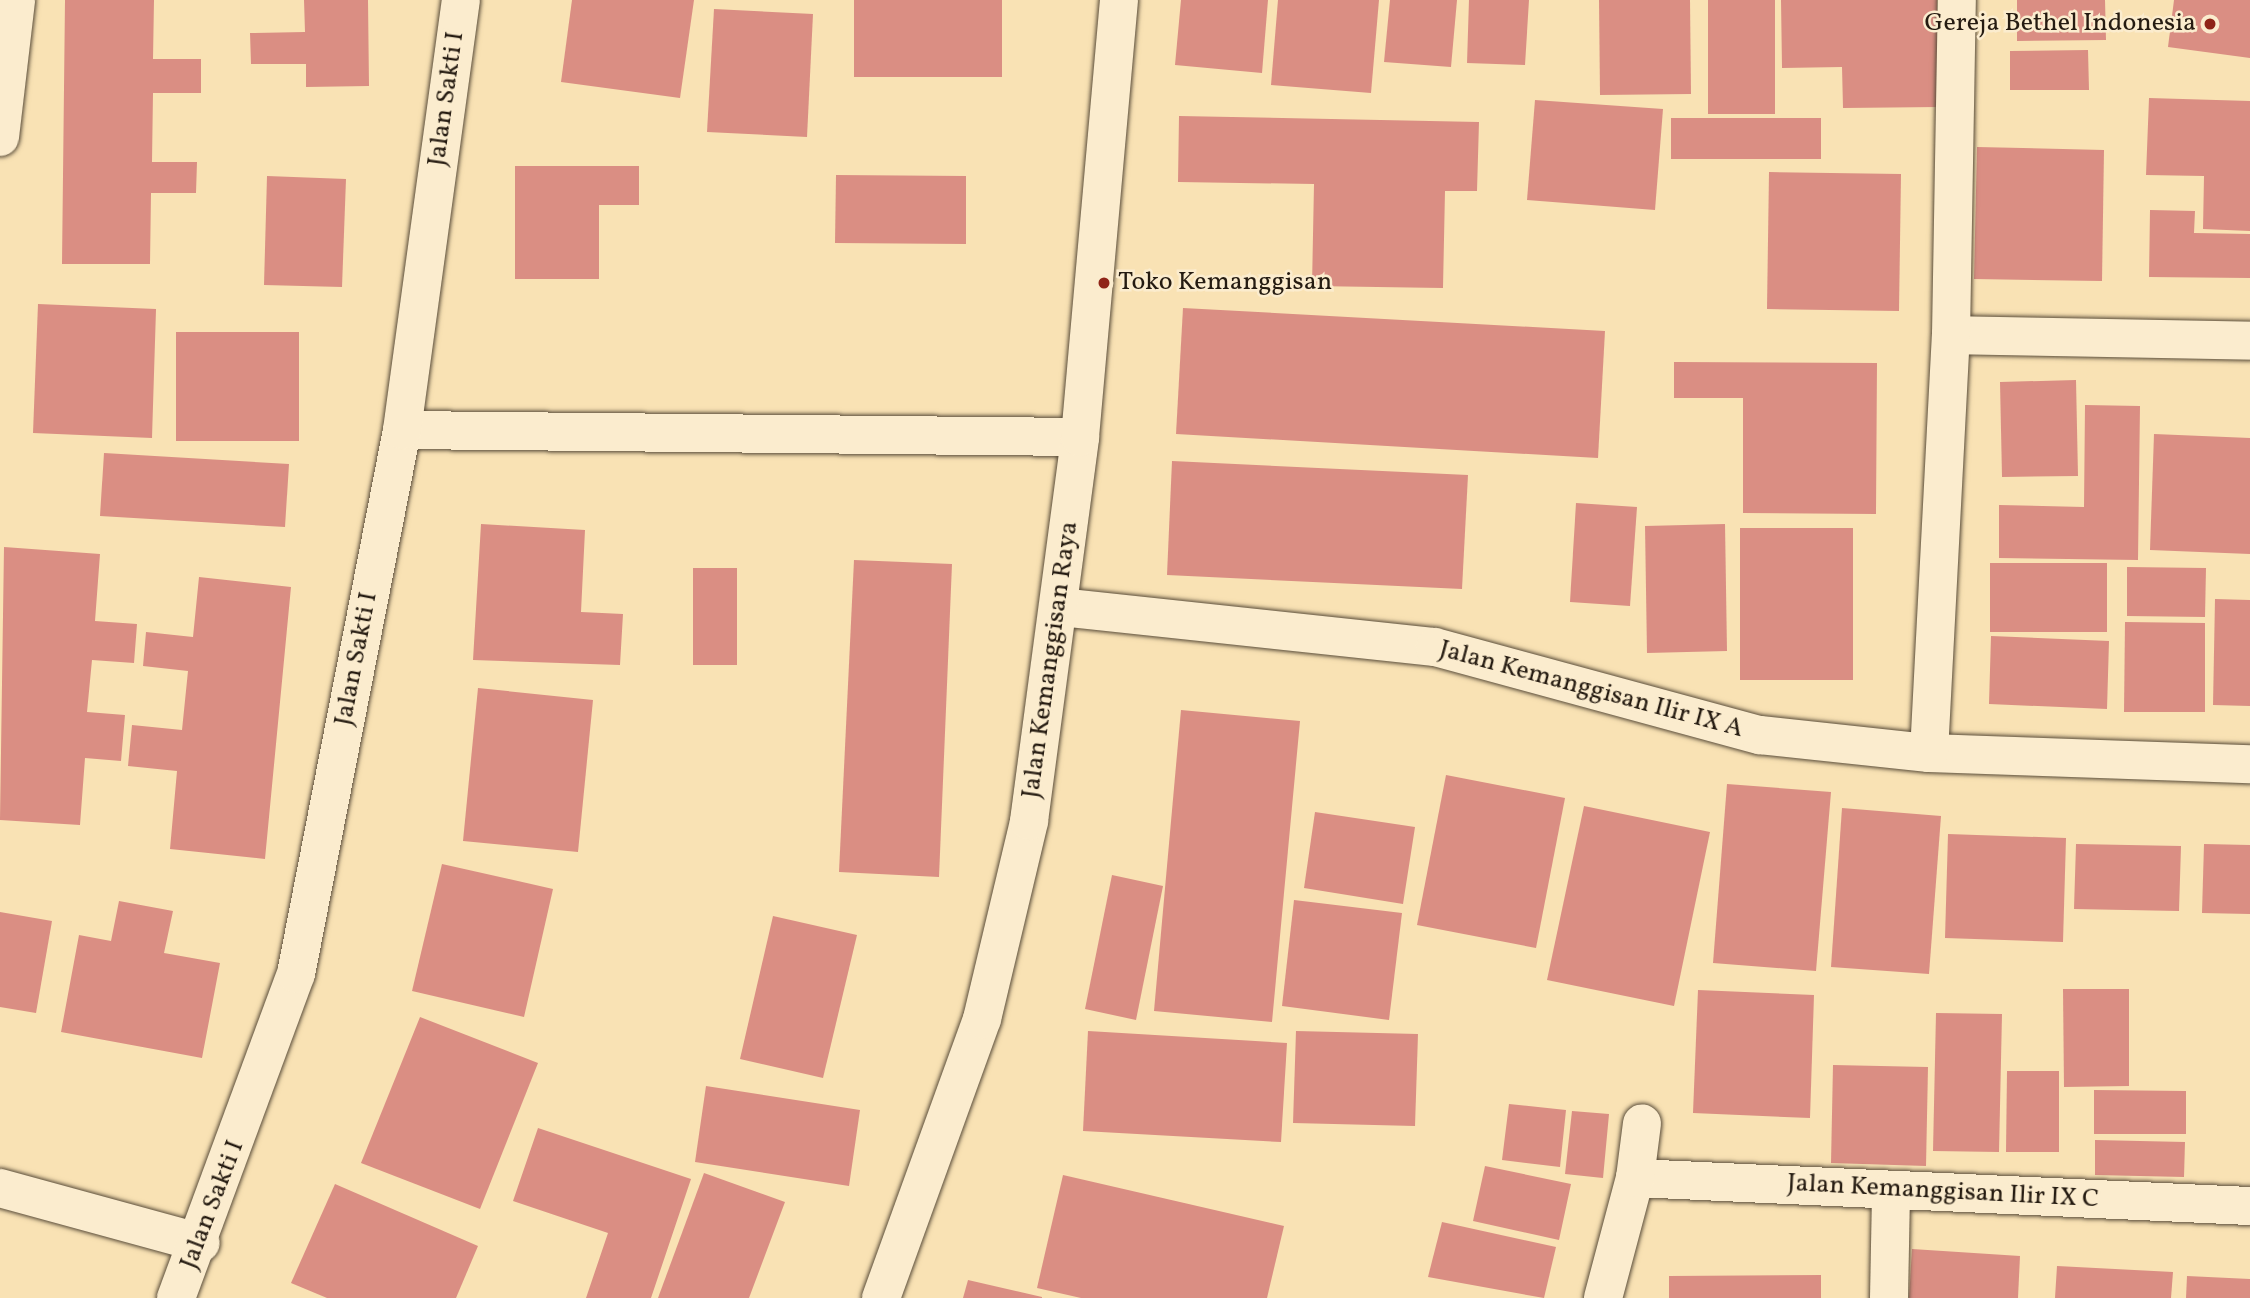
<!DOCTYPE html>
<html>
<head>
<meta charset="utf-8">
<style>
  body { margin:0 }
  #map { position:relative; width:2250px; height:1298px; overflow:hidden; background:#f9e2b4; font-family:Vollkorn,serif }
  div>[style] { position:absolute }
  .building>* { inset:0; background:#da8e83 }
  .roads { filter:drop-shadow(0 0 2px #5a4d3a) drop-shadow(0 0 2px #5a4d3a) }
  .street>* { height:38px; margin:-19px; padding:0 19px; transform-origin:19px; border-radius:19px; background:#fbecce }
  .secondary>* { height:38px; margin:-19px; padding:0 19px; transform-origin:19px; border-radius:19px; background:#fbecce }
  .dots>* { width:19px; height:19px; translate:-50% -50%; box-sizing:border-box; border:4px solid #fbecce; border-radius:50% }
  span { translate:-50% -50%; white-space:nowrap; text-align:center; line-height:1.15; -webkit-text-stroke:5px #fbecce; paint-order:stroke }
  .poi-label { font-size:26px; color:#251b11 }
  .right { translate:-100% -50%; text-align:right }
  .left { translate:0 -50%; text-align:left }
  .street-label { font-size:26px; color:#251b11 }
</style>
</head>
<body>
<div id="map">
  <div class="building">
    <div style="clip-path:polygon(65px 0,154px 0,153px 59px,201px 59px,201px 93px,153px 93px,152px 162px,197px 162px,196px 193px,151px 193px,150px 264px,62px 264px)"></div>
    <div style="clip-path:polygon(304px 0,368px 0,369px 86px,306px 87px,306px 64px,251px 64px,250px 33px,305px 32px)"></div>
    <div style="clip-path:polygon(572px 0,694px 0,680px 98px,561px 82px)"></div>
    <div style="clip-path:polygon(854px 0,1002px 0,1002px 77px,854px 77px)"></div>
    <div style="clip-path:polygon(1181px 0,1268px 0,1262px 73px,1175px 65px)"></div>
    <div style="clip-path:polygon(1278px 0,1379px 0,1371px 93px,1271px 85px)"></div>
    <div style="clip-path:polygon(1390px 0,1457px 0,1451px 67px,1384px 62px)"></div>
    <div style="clip-path:polygon(1469px 0,1529px 0,1525px 65px,1467px 63px)"></div>
    <div style="clip-path:polygon(1599px 0,1690px 0,1691px 94px,1600px 95px)"></div>
    <div style="clip-path:polygon(1708px 0,1775px 0,1775px 114px,1708px 114px)"></div>
    <div style="clip-path:polygon(1781px 0,1937px 0,1938px 107px,1843px 108px,1842px 67px,1782px 68px)"></div>
    <div style="clip-path:polygon(2017px 0,2105px 0,2106px 40px,2017px 41px)"></div>
    <div style="clip-path:polygon(2174px 0,2250px 0,2250px 58px,2168px 47px)"></div>
    <div style="clip-path:polygon(714px 9px,813px 14px,807px 137px,707px 132px)"></div>
    <div style="clip-path:polygon(2088px 50px,2089px 90px,2010px 90px,2010px 51px)"></div>
    <div style="clip-path:polygon(2149px 98px,2250px 101px,2250px 231px,2203px 229px,2204px 176px,2146px 175px)"></div>
    <div style="clip-path:polygon(1535px 100px,1663px 109px,1655px 210px,1527px 200px)"></div>
    <div style="clip-path:polygon(1179px 116px,1479px 122px,1477px 191px,1445px 191px,1443px 288px,1312px 286px,1314px 184px,1178px 182px)"></div>
    <div style="clip-path:polygon(1671px 118px,1821px 118px,1821px 159px,1671px 159px)"></div>
    <div style="clip-path:polygon(1977px 147px,2104px 150px,2102px 281px,1974px 279px)"></div>
    <div style="clip-path:polygon(515px 166px,639px 166px,639px 205px,599px 205px,599px 279px,515px 279px)"></div>
    <div style="clip-path:polygon(1769px 172px,1901px 174px,1899px 311px,1767px 309px)"></div>
    <div style="clip-path:polygon(836px 175px,966px 176px,966px 244px,835px 243px)"></div>
    <div style="clip-path:polygon(267px 176px,346px 179px,342px 287px,264px 285px)"></div>
    <div style="clip-path:polygon(2150px 210px,2195px 211px,2194px 233px,2250px 234px,2250px 278px,2149px 277px)"></div>
    <div style="clip-path:polygon(38px 304px,156px 309px,152px 438px,33px 433px)"></div>
    <div style="clip-path:polygon(1183px 308px,1605px 331px,1598px 458px,1176px 434px)"></div>
    <div style="clip-path:polygon(176px 332px,299px 332px,299px 441px,176px 441px)"></div>
    <div style="clip-path:polygon(1674px 362px,1877px 363px,1876px 514px,1743px 513px,1743px 398px,1674px 398px)"></div>
    <div style="clip-path:polygon(2076px 380px,2078px 476px,2002px 477px,2000px 382px)"></div>
    <div style="clip-path:polygon(2085px 405px,2140px 406px,2138px 560px,1999px 558px,1999px 505px,2084px 507px)"></div>
    <div style="clip-path:polygon(2154px 434px,2250px 438px,2250px 554px,2150px 550px)"></div>
    <div style="clip-path:polygon(104px 453px,289px 464px,285px 527px,100px 516px)"></div>
    <div style="clip-path:polygon(1172px 461px,1468px 475px,1462px 589px,1167px 575px)"></div>
    <div style="clip-path:polygon(1576px 503px,1637px 507px,1630px 606px,1570px 602px)"></div>
    <div style="clip-path:polygon(481px 524px,585px 530px,581px 612px,623px 614px,620px 665px,473px 660px)"></div>
    <div style="clip-path:polygon(1725px 524px,1727px 651px,1647px 653px,1645px 526px)"></div>
    <div style="clip-path:polygon(1740px 528px,1853px 528px,1853px 680px,1740px 680px)"></div>
    <div style="clip-path:polygon(4px 547px,100px 554px,95px 621px,137px 624px,134px 663px,92px 660px,87px 712px,125px 715px,121px 761px,85px 758px,80px 825px,0 820px)"></div>
    <div style="clip-path:polygon(854px 560px,952px 564px,939px 877px,839px 872px)"></div>
    <div style="clip-path:polygon(1990px 563px,2107px 563px,2107px 632px,1990px 632px)"></div>
    <div style="clip-path:polygon(2127px 567px,2206px 568px,2205px 617px,2127px 616px)"></div>
    <div style="clip-path:polygon(693px 568px,737px 568px,737px 665px,693px 665px)"></div>
    <div style="clip-path:polygon(199px 577px,291px 587px,265px 859px,170px 849px,177px 771px,128px 766px,132px 725px,182px 730px,188px 671px,143px 666px,146px 632px,193px 637px)"></div>
    <div style="clip-path:polygon(2215px 599px,2250px 600px,2250px 706px,2213px 705px)"></div>
    <div style="clip-path:polygon(2125px 622px,2205px 623px,2205px 712px,2124px 712px)"></div>
    <div style="clip-path:polygon(1991px 636px,2109px 641px,2107px 709px,1989px 704px)"></div>
    <div style="clip-path:polygon(478px 688px,593px 700px,578px 852px,463px 841px)"></div>
    <div style="clip-path:polygon(1181px 710px,1300px 721px,1272px 1022px,1154px 1011px)"></div>
    <div style="clip-path:polygon(1446px 775px,1565px 798px,1536px 948px,1417px 925px)"></div>
    <div style="clip-path:polygon(1727px 784px,1831px 792px,1816px 971px,1713px 963px)"></div>
    <div style="clip-path:polygon(1584px 806px,1710px 832px,1674px 1006px,1547px 980px)"></div>
    <div style="clip-path:polygon(1842px 808px,1941px 816px,1929px 974px,1831px 967px)"></div>
    <div style="clip-path:polygon(1315px 812px,1415px 827px,1403px 904px,1304px 888px)"></div>
    <div style="clip-path:polygon(1948px 834px,2066px 838px,2063px 942px,1945px 938px)"></div>
    <div style="clip-path:polygon(2076px 844px,2181px 846px,2179px 911px,2074px 909px)"></div>
    <div style="clip-path:polygon(2204px 844px,2250px 845px,2250px 914px,2202px 913px)"></div>
    <div style="clip-path:polygon(442px 864px,553px 889px,524px 1017px,412px 991px)"></div>
    <div style="clip-path:polygon(1112px 875px,1163px 886px,1136px 1020px,1085px 1009px)"></div>
    <div style="clip-path:polygon(1294px 900px,1402px 913px,1389px 1020px,1282px 1006px)"></div>
    <div style="clip-path:polygon(119px 901px,173px 911px,164px 953px,220px 963px,202px 1058px,61px 1032px,79px 935px,111px 941px)"></div>
    <div style="clip-path:polygon(0 912px,52px 921px,36px 1013px,0 1007px)"></div>
    <div style="clip-path:polygon(773px 916px,857px 935px,823px 1078px,740px 1059px)"></div>
    <div style="clip-path:polygon(2063px 989px,2129px 989px,2129px 1086px,2064px 1087px)"></div>
    <div style="clip-path:polygon(1698px 990px,1814px 995px,1810px 1118px,1693px 1113px)"></div>
    <div style="clip-path:polygon(1936px 1013px,2002px 1014px,1999px 1152px,1933px 1151px)"></div>
    <div style="clip-path:polygon(420px 1017px,538px 1063px,480px 1209px,361px 1163px)"></div>
    <div style="clip-path:polygon(1088px 1031px,1287px 1043px,1281px 1142px,1083px 1131px)"></div>
    <div style="clip-path:polygon(1296px 1031px,1418px 1034px,1415px 1126px,1293px 1123px)"></div>
    <div style="clip-path:polygon(1833px 1065px,1928px 1067px,1926px 1166px,1831px 1163px)"></div>
    <div style="clip-path:polygon(2007px 1071px,2059px 1071px,2059px 1152px,2006px 1152px)"></div>
    <div style="clip-path:polygon(706px 1086px,860px 1110px,849px 1186px,695px 1162px)"></div>
    <div style="clip-path:polygon(2094px 1090px,2186px 1091px,2186px 1134px,2094px 1134px)"></div>
    <div style="clip-path:polygon(1509px 1104px,1566px 1110px,1560px 1167px,1502px 1160px)"></div>
    <div style="clip-path:polygon(1572px 1111px,1609px 1114px,1603px 1178px,1565px 1174px)"></div>
    <div style="clip-path:polygon(538px 1128px,691px 1179px,651px 1298px,586px 1298px,608px 1233px,513px 1201px)"></div>
    <div style="clip-path:polygon(2095px 1140px,2185px 1142px,2184px 1177px,2095px 1175px)"></div>
    <div style="clip-path:polygon(1485px 1166px,1571px 1184px,1559px 1240px,1473px 1221px)"></div>
    <div style="clip-path:polygon(704px 1173px,785px 1202px,749px 1298px,658px 1298px)"></div>
    <div style="clip-path:polygon(1063px 1175px,1284px 1226px,1267px 1298px,1081px 1298px,1037px 1288px)"></div>
    <div style="clip-path:polygon(335px 1184px,478px 1246px,456px 1298px,327px 1298px,291px 1283px)"></div>
    <div style="clip-path:polygon(1442px 1222px,1556px 1247px,1544px 1298px,1428px 1277px)"></div>
    <div style="clip-path:polygon(1912px 1249px,2020px 1256px,2018px 1298px,1909px 1298px)"></div>
    <div style="clip-path:polygon(2057px 1266px,2173px 1272px,2171px 1298px,2055px 1298px)"></div>
    <div style="clip-path:polygon(1821px 1275px,1821px 1298px,1669px 1298px,1669px 1276px)"></div>
    <div style="clip-path:polygon(2187px 1276px,2250px 1279px,2250px 1298px,2186px 1298px)"></div>
    <div style="clip-path:polygon(968px 1280px,1042px 1297px,1042px 1298px,963px 1298px)"></div>
  </div>
  <div class="roads">
    <div class="street">
      <div style="left:0;top:137px;width:138px;rotate:-83.3deg"></div>
      <div style="left:1951px;top:335px;width:299px;rotate:1.1deg"></div>
      <div style="left:402px;top:430px;width:678px;rotate:0.59deg"></div>
      <div style="left:1059px;top:607px;width:378px;rotate:6.1deg"></div>
      <div style="left:1435px;top:647px;width:337px;rotate:15.2deg"></div>
      <div style="left:1760px;top:735px;width:170px;rotate:6.1deg"></div>
      <div style="left:1929px;top:753px;width:321px;rotate:2deg"></div>
      <div style="left:1929px;top:753px;width:419px;rotate:-87deg"></div>
      <div style="left:1951px;top:335px;width:335px;rotate:-89deg"></div>
      <div style="left:1635px;top:1178px;width:616px;rotate:2.61deg"></div>
      <div style="left:0;top:1188px;width:208px;rotate:15.3deg"></div>
      <div style="left:176px;top:1298px;width:346px;rotate:-69.7deg"></div>
      <div style="left:296px;top:974px;width:554px;rotate:-78.97deg"></div>
      <div style="left:402px;top:430px;width:434px;rotate:-82.2deg"></div>
      <div style="left:1603px;top:1298px;width:124px;rotate:-75.1deg"></div>
      <div style="left:1635px;top:1178px;width:55px;rotate:-82.7deg"></div>
      <div style="left:1889px;top:1298px;width:107px;rotate:-88.9deg"></div>
    </div>
    <div class="secondary">
      <div style="left:881px;top:1298px;width:297px;rotate:-70.1deg"></div>
      <div style="left:982px;top:1019px;width:204px;rotate:-76.6deg"></div>
      <div style="left:1029px;top:821px;width:387px;rotate:-82.4deg"></div>
      <div style="left:1080px;top:437px;width:439px;rotate:-84.9deg"></div>
    </div>
  </div>
  <div class="dots">
    <div style="left:2210px;top:24px;background:#8f2418"></div>
    <div style="left:1104px;top:283px;background:#8f2418"></div>
  </div>
  <div class="poi-label">
    <span class="right" style="left:2196px;top:24px">Gereja Bethel Indonesia</span>
    <span class="left" style="left:1118px;top:283px">Toko Kemanggisan</span>
  </div>
  <div class="street-label">
    <span style="left:447px;top:99px;rotate:-82deg">Jalan Sakti I</span>
    <span style="left:357px;top:659px;rotate:-79deg">Jalan Sakti I</span>
    <span style="left:1051px;top:660px;rotate:-82deg">Jalan Kemanggisan Raya</span>
    <span style="left:1591px;top:690px;rotate:15deg">Jalan Kemanggisan Ilir IX A</span>
    <span style="left:1943px;top:1192px;rotate:3deg">Jalan Kemanggisan Ilir IX C</span>
    <span style="left:213px;top:1205px;rotate:-69deg">Jalan Sakti I</span>
  </div>
</div>
</body>
</html>
